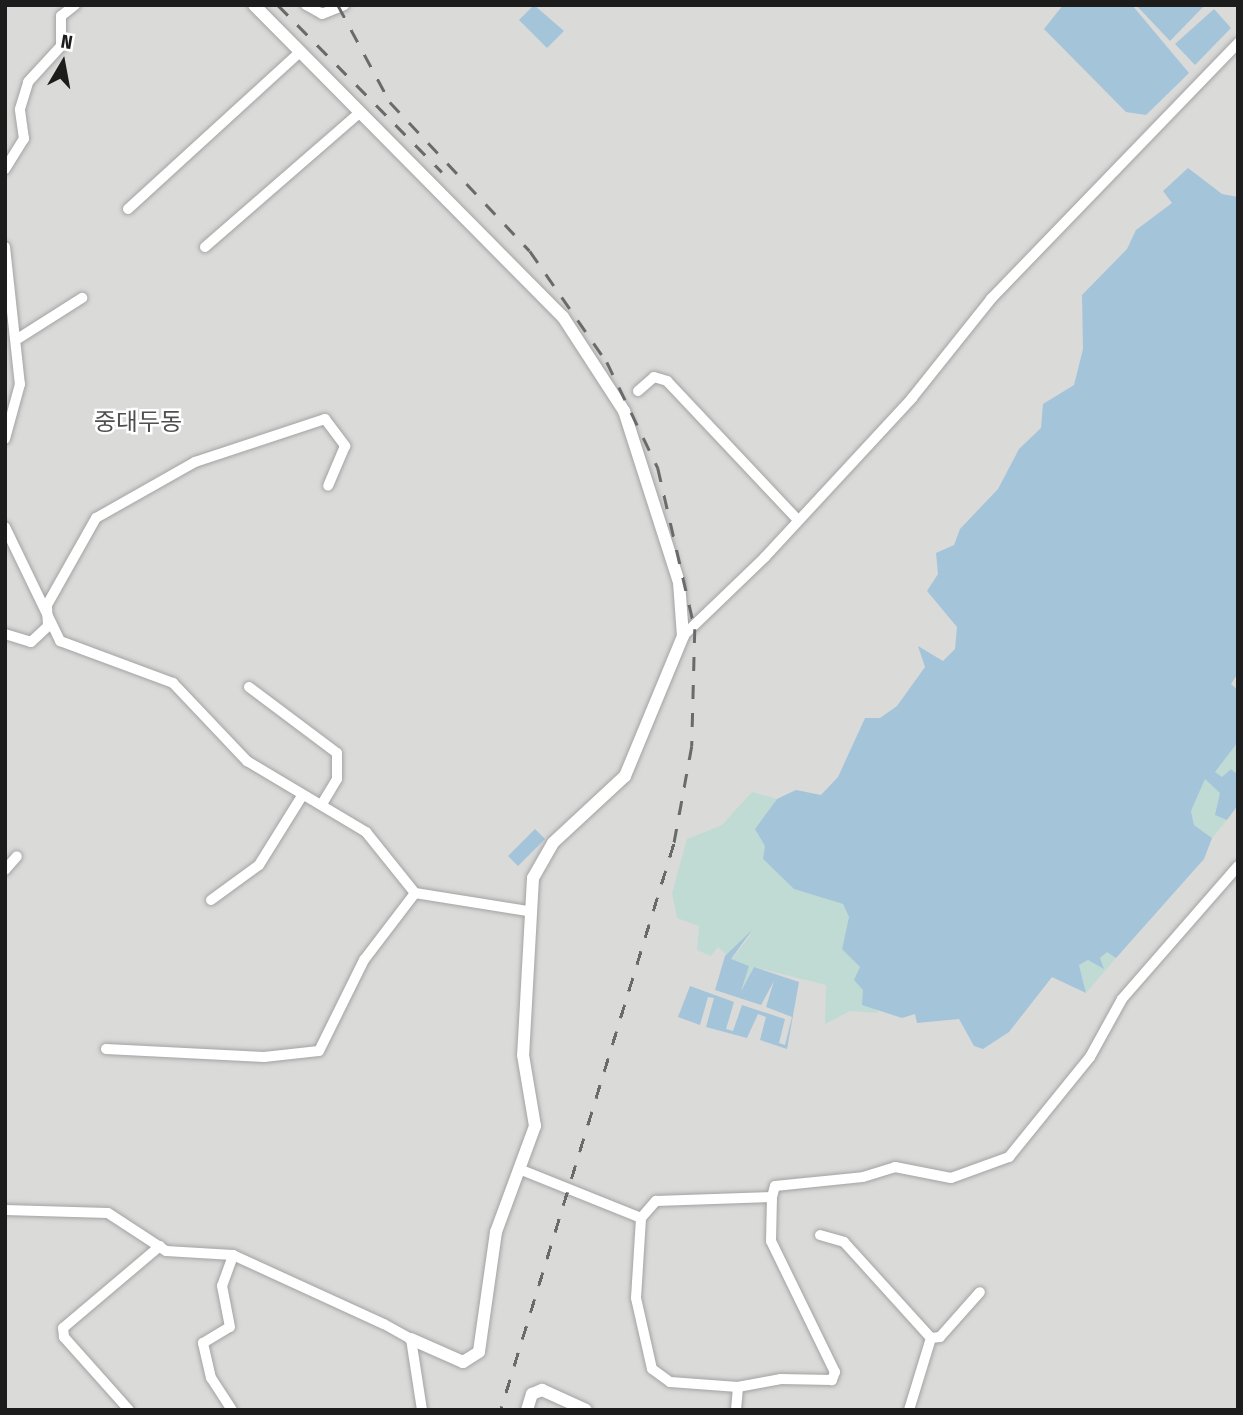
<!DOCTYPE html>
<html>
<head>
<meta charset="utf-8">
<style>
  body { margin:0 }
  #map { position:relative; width:1243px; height:1415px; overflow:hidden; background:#edece2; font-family:"Fira Sans Condensed","Noto Sans KR",sans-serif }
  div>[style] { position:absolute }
  .residential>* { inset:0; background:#dadad9 }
  .wetland>* { inset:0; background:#c0dbd3 }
  .water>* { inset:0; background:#a4c4da }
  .roads { filter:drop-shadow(0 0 2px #a3a3a3) drop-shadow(0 0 2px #a3a3a3) }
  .minor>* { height:10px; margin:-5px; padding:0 5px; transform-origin:5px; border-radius:5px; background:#fff }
  .tertiary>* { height:12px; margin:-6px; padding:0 6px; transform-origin:6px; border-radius:6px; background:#fff }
  .rail>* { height:2.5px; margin-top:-1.25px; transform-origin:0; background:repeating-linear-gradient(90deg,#6a6a6a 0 14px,transparent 0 28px) }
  span { translate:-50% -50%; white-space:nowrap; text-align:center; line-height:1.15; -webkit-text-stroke:5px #fff; paint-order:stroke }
  .quarter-label { font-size:24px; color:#4f4f4f }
  .frame { position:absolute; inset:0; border:7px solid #1c1c1c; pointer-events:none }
  .north { position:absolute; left:28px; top:28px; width:70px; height:70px; -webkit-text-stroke:5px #fff; paint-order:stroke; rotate:10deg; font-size:19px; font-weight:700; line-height:28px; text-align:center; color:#1c1c1c }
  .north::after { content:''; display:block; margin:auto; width:24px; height:32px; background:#1c1c1c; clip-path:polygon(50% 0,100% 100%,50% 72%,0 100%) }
</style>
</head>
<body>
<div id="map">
  <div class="residential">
    <div style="clip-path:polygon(5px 5px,1238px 5px,1238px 1410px,5px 1410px)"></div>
  </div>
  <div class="wetland">
    <div style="clip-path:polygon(1238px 742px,1238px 775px,1231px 769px,1221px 778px,1215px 772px)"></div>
    <div style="clip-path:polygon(1205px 778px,1221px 793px,1216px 815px,1227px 820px,1212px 838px,1194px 825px,1191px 811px)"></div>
    <div style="clip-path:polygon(752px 792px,777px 799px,756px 829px,766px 846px,763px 859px,794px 889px,843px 904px,849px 917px,842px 948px,860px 967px,878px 1013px,850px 1011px,825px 1024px,826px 985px,754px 967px,740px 991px,731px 960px,753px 932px,728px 956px,718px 947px,711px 956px,697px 950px,699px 926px,677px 918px,672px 893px,687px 839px,722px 825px)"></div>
    <div style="clip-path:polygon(1107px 951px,1116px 958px,1086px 993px,1079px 965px)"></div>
  </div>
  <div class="water">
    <div style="clip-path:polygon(534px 5px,564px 31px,547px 48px,519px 20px)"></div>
    <div style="clip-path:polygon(1063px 5px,1132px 5px,1189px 73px,1146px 115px,1126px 112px,1044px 29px)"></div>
    <div style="clip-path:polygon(1136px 5px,1205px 5px,1170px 41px)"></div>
    <div style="clip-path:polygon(1214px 9px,1231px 28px,1195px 65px,1175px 44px)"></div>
    <div style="clip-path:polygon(1188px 168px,1222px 194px,1238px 197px,1238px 673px,1231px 684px,1238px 690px,1238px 742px,1215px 772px,1222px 777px,1231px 769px,1238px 775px,1238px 805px,1227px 820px,1215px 815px,1220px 793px,1205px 779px,1191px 811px,1194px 825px,1212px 838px,1204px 859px,1116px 958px,1107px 952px,1100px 958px,1104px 969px,1088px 960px,1079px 965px,1086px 993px,1052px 977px,1009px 1032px,983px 1049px,974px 1046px,959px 1019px,917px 1023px,915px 1014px,902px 1018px,862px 1005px,863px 990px,854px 980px,860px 967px,842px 949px,849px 917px,843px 904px,794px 889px,763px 859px,765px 846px,755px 829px,777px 799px,796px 790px,821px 795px,838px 777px,865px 718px,880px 718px,897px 706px,925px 667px,918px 646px,943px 661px,955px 649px,957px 627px,927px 591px,938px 574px,936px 553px,954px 545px,960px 529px,998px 489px,1019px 449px,1041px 428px,1043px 404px,1074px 385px,1083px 349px,1082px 295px,1127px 249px,1136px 230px,1172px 203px,1163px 191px)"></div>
    <div style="clip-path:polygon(535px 829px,545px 839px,518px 866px,508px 856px)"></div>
    <div style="clip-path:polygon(752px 930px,731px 959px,749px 966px,741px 991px,754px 967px,799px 982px,787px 1049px,760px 1040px,766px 1017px,758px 1014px,747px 1038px,706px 1027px,714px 998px,708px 997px,700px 1025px,678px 1017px,690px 986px,734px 1002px,726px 1029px,733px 1031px,742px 1005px,785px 1019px,779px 1043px,785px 1045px,792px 1017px,766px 1007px,774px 981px,761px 1005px,715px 990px,725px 956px)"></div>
  </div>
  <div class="roads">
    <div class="minor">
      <div style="left:306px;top:5px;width:18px;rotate:29deg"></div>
      <div style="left:322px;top:14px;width:24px;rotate:-22deg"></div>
      <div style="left:5px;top:169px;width:36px;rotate:-58deg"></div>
      <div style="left:24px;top:139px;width:30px;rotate:-98deg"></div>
      <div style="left:20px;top:109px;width:28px;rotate:-73deg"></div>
      <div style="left:28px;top:82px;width:49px;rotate:-47.5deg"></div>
      <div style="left:61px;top:46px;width:30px;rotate:-90deg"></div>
      <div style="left:61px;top:16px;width:18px;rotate:-38deg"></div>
      <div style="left:128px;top:209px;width:233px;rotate:-42.4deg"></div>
      <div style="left:5px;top:247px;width:138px;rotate:83.8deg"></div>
      <div style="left:20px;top:384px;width:57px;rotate:105.3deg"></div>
      <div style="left:205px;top:247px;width:204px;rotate:-41deg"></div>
      <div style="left:19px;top:338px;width:75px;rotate:-32.4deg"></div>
      <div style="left:638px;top:391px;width:21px;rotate:-41deg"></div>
      <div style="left:654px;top:377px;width:14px;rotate:17deg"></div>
      <div style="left:667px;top:381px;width:188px;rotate:46.7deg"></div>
      <div style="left:5px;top:527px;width:127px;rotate:64.2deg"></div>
      <div style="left:60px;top:641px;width:121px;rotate:20.4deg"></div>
      <div style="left:173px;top:683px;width:108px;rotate:46.5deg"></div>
      <div style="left:247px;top:761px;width:139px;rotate:30.8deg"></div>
      <div style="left:366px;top:832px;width:78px;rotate:51.2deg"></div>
      <div style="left:415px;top:893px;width:114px;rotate:9.1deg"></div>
      <div style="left:5px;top:634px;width:27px;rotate:17deg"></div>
      <div style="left:31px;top:642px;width:23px;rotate:-43deg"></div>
      <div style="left:48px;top:626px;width:21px;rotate:-93deg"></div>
      <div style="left:47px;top:605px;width:100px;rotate:-60.6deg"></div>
      <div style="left:96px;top:518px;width:114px;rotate:-29.5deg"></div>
      <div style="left:195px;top:462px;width:137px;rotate:-18.3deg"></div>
      <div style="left:325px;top:419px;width:34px;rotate:53deg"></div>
      <div style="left:345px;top:446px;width:43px;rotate:113deg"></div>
      <div style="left:683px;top:636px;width:114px;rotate:-43.9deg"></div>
      <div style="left:765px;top:557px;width:217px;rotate:-47.2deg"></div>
      <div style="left:912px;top:398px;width:127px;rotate:-51.4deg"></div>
      <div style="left:991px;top:299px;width:356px;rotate:-46deg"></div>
      <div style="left:249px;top:687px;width:110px;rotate:36.9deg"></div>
      <div style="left:337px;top:753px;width:26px;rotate:90deg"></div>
      <div style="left:337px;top:779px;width:29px;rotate:121deg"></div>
      <div style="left:5px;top:870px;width:18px;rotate:-49deg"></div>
      <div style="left:211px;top:900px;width:59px;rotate:-36.1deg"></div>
      <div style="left:259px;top:865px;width:81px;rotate:-58.1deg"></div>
      <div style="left:106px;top:1049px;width:158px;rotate:2.9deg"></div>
      <div style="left:264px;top:1057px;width:55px;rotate:-6.2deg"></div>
      <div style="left:319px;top:1051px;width:102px;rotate:-63.7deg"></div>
      <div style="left:364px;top:960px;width:84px;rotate:-52.7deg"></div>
      <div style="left:519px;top:1169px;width:131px;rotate:21.9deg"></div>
      <div style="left:772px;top:1197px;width:44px;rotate:91.3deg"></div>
      <div style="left:771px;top:1241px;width:146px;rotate:64deg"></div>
      <div style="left:835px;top:1372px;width:9px;rotate:111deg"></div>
      <div style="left:832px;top:1380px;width:51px;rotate:-178.9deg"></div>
      <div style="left:781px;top:1379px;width:44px;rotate:169.5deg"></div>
      <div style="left:738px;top:1387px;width:68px;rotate:-175.8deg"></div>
      <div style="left:670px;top:1382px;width:22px;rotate:-144deg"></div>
      <div style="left:652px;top:1369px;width:73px;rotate:-102.7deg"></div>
      <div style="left:636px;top:1298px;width:80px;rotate:-86.4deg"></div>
      <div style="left:641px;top:1218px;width:23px;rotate:-49deg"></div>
      <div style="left:656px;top:1201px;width:116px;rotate:-2deg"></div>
      <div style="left:772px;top:1197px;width:11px;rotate:-75deg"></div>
      <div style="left:775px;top:1186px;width:88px;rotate:-5.8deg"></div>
      <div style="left:863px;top:1177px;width:34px;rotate:-17deg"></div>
      <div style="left:895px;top:1167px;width:57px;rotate:11.1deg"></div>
      <div style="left:951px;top:1178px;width:62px;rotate:-19.9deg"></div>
      <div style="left:1009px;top:1157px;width:129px;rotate:-51deg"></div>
      <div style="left:1090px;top:1057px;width:66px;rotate:-61.1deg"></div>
      <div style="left:1122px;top:999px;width:176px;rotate:-48.9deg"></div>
      <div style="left:5px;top:1210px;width:103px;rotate:1.7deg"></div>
      <div style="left:108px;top:1213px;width:69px;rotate:33.2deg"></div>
      <div style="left:166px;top:1251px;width:67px;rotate:3.4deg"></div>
      <div style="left:233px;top:1255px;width:166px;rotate:24.6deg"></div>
      <div style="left:384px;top:1324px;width:31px;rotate:29deg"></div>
      <div style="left:411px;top:1339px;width:72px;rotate:81.2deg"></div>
      <div style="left:820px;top:1235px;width:25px;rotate:16deg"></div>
      <div style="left:844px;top:1242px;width:130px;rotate:47.8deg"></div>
      <div style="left:129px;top:1410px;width:98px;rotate:-131.7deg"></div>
      <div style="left:64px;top:1337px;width:9px;rotate:-96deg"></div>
      <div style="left:63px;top:1328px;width:127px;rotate:-40.2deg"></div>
      <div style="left:232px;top:1410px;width:38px;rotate:-123deg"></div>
      <div style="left:211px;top:1378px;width:36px;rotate:-103deg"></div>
      <div style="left:203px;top:1343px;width:31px;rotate:-31deg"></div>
      <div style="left:230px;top:1327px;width:42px;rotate:-101deg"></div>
      <div style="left:222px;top:1286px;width:33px;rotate:-70deg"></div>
      <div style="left:736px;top:1410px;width:23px;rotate:-85deg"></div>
      <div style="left:909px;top:1410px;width:75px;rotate:-73deg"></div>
      <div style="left:931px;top:1338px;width:9px;rotate:-6deg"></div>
      <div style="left:940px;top:1337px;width:60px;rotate:-48.4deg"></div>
    </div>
    <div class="tertiary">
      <div style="left:254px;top:5px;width:439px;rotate:45.3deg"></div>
      <div style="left:563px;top:317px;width:112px;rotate:57deg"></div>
      <div style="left:624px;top:411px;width:180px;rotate:72.2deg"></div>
      <div style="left:679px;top:582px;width:54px;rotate:85.8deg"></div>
      <div style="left:683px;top:636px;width:152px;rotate:112.5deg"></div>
      <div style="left:625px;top:776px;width:98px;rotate:137.1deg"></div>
      <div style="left:553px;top:843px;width:40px;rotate:119.7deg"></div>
      <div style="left:533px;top:878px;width:177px;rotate:93.2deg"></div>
      <div style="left:523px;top:1055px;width:72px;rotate:80.4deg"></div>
      <div style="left:535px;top:1126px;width:113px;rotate:110.2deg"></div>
      <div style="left:496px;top:1232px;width:121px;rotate:98.1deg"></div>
      <div style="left:479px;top:1352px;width:19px;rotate:148deg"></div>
      <div style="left:463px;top:1362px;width:57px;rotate:-156.1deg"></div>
      <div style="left:527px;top:1410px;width:17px;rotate:-73deg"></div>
      <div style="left:532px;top:1394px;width:11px;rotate:-22deg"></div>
      <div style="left:542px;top:1390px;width:48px;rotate:24.4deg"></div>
    </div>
  </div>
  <div class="rail">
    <div style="left:278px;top:5px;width:234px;rotate:45.5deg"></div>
    <div style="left:338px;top:5px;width:110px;rotate:61.8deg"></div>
    <div style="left:390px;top:102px;width:204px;rotate:46.8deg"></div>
    <div style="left:530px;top:251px;width:135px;rotate:55.3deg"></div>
    <div style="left:607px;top:362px;width:118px;rotate:64.3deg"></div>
    <div style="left:658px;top:468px;width:165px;rotate:77.1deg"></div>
    <div style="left:695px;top:629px;width:117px;rotate:91.5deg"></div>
    <div style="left:692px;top:746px;width:100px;rotate:100.4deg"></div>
    <div style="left:674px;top:844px;width:592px;rotate:107deg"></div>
  </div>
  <div class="quarter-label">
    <span style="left:138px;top:423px">중대두동</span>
  </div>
  <div class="frame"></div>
  <div class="north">N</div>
</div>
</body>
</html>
